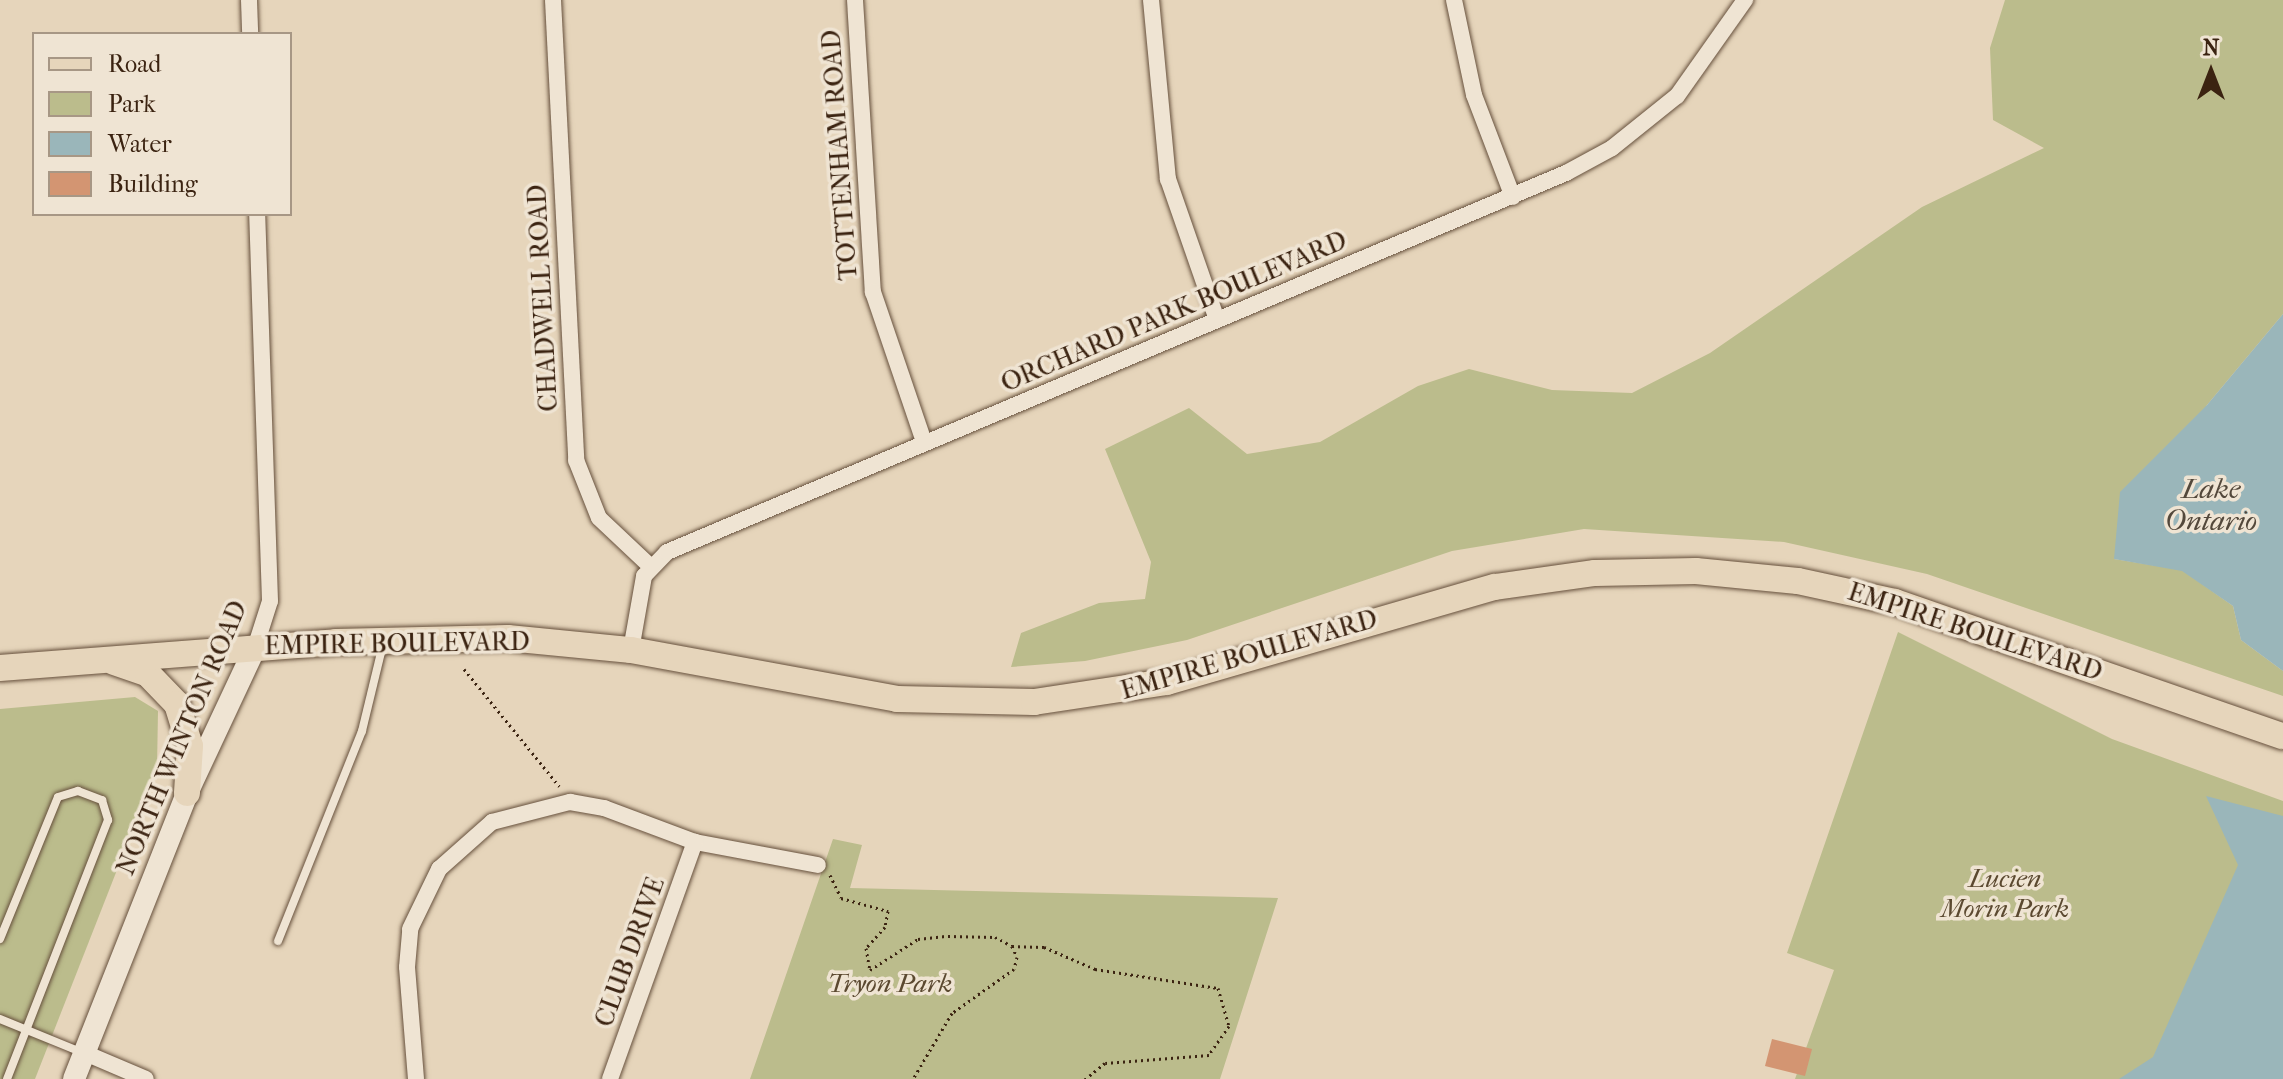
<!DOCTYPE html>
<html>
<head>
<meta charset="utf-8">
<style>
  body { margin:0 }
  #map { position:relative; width:2283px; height:1079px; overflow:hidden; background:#e6d5bb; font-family:"IM FELL French Canon",serif }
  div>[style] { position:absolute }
  .green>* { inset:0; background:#bbbc8c }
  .water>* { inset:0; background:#9ab6ba }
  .building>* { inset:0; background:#d39572 }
  .path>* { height:3px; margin-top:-1.5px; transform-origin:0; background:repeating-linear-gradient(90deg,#3b2311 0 2px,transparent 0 6px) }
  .roads { filter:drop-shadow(0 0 2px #66503c) drop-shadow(0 0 2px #66503c) }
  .lane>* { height:8px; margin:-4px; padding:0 4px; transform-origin:4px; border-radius:4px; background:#efe4d3 }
  .street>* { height:16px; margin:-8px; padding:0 8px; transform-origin:8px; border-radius:8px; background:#efe4d3 }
  .secondary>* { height:22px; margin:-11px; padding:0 11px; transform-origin:11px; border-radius:11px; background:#efe4d3 }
  .primary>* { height:26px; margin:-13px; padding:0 13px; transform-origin:13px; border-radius:13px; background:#e6d5bb }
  span { translate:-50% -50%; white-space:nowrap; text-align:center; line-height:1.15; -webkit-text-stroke:7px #efe4d3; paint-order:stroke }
  .street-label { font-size:26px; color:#3b2311 }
  .park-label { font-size:26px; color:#5b4930; font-style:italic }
  .water-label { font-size:28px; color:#53483b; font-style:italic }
  .legend { position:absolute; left:32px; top:32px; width:260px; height:184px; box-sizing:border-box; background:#efe4d3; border:2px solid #a79785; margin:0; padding:10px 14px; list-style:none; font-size:24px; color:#3b2311 }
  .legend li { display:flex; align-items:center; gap:16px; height:40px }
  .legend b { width:40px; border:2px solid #a79785 }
  .north { position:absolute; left:2171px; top:32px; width:80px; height:80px; -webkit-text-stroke:6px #efe4d3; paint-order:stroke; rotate:0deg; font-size:22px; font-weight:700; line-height:32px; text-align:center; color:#3b2311 }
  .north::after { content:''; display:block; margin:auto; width:28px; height:36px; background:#3b2311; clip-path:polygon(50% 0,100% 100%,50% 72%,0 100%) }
</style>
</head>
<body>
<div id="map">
  <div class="green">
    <div style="clip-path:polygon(2005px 0,2283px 0,2283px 314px,2207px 405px,2114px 559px,2182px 570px,2233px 606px,2241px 640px,2283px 671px,2283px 696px,1927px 574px,1784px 542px,1584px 529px,1452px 551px,1187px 640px,1085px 661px,1011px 667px,1021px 633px,1099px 603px,1145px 599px,1151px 562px,1105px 449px,1189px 408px,1247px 454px,1320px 442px,1418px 386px,1469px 369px,1552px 390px,1632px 393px,1710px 353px,1922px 207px,2044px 148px,1993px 120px,1990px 48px)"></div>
    <div style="clip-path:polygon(1898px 632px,2112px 739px,2283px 801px,2283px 976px,2250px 1079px,1795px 1079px,1834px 970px,1787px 953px)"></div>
    <div style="clip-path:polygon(135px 697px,158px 711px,157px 768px,35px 1079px,0 1079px,0 709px)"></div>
    <div style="clip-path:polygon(833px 839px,862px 845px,850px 888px,1278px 898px,1220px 1079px,750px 1079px)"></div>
  </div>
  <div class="water">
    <div style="clip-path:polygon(2283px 314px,2283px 671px,2241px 640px,2233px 606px,2182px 571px,2114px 559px,2120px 492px,2207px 405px)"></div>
    <div style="clip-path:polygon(2206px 796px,2283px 816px,2283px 1079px,2119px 1079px,2153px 1057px,2238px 865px)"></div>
  </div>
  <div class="building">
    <div style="clip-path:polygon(1772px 1039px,1812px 1049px,1805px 1076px,1765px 1066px)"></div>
  </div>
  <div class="path">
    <div style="left:464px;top:669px;width:151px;rotate:50.9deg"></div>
    <div style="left:197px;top:693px;width:16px;rotate:-4deg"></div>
    <div style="left:200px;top:693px;width:10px;rotate:-84deg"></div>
    <div style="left:830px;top:875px;width:25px;rotate:64deg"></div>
    <div style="left:841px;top:898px;width:49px;rotate:15.5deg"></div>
    <div style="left:888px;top:911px;width:16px;rotate:101deg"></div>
    <div style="left:885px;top:927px;width:28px;rotate:132deg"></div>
    <div style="left:866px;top:948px;width:22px;rotate:80deg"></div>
    <div style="left:870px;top:970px;width:57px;rotate:-32.9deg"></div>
    <div style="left:918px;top:939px;width:30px;rotate:-6deg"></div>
    <div style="left:948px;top:936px;width:47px;rotate:1.2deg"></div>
    <div style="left:995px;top:937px;width:19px;rotate:28deg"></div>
    <div style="left:1012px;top:946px;width:12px;rotate:66deg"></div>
    <div style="left:1017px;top:957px;width:12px;rotate:104deg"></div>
    <div style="left:1014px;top:969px;width:76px;rotate:144.6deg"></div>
    <div style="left:952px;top:1013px;width:77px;rotate:120.6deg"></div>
    <div style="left:1012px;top:946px;width:32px;rotate:2deg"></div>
    <div style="left:1044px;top:947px;width:56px;rotate:23.3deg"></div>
    <div style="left:1095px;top:969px;width:124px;rotate:8.8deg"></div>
    <div style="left:1218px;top:988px;width:40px;rotate:74deg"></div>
    <div style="left:1229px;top:1026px;width:35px;rotate:125deg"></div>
    <div style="left:1209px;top:1055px;width:104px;rotate:175.6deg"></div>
    <div style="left:1105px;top:1063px;width:26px;rotate:141deg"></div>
  </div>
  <div class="roads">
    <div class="lane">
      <div style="left:0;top:939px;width:153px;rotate:-67.8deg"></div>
      <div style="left:58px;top:797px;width:21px;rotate:-17deg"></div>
      <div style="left:78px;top:791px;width:26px;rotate:21deg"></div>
      <div style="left:102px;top:800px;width:21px;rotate:73deg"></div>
      <div style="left:108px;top:820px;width:278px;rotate:111.3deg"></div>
      <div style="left:278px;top:941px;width:226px;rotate:-68.2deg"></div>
      <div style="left:362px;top:731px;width:89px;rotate:-76.4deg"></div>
      <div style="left:0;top:1019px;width:87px;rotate:22.2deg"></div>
    </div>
    <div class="street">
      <div style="left:249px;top:0;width:34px;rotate:88deg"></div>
      <div style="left:553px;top:0;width:461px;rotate:87.1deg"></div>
      <div style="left:576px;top:460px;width:62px;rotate:68.4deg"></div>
      <div style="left:599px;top:518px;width:70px;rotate:43.3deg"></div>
      <div style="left:855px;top:0;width:293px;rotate:86.5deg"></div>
      <div style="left:873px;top:292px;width:158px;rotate:71.2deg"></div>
      <div style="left:1151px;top:0;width:180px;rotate:84.6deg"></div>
      <div style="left:1168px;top:179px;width:149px;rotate:70.8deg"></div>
      <div style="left:1454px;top:0;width:97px;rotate:78.1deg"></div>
      <div style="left:1474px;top:95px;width:109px;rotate:69.1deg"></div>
      <div style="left:255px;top:648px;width:49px;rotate:-72.3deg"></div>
      <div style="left:270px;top:601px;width:387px;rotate:-91.9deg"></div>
      <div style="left:631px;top:650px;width:75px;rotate:-80deg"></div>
      <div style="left:644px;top:576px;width:33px;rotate:-46deg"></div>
      <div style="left:667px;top:552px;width:976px;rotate:-22.86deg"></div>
      <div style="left:1566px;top:173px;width:52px;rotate:-28.5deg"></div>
      <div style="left:1612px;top:148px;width:83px;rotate:-38.7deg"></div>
      <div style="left:1677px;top:96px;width:118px;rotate:-54.7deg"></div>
      <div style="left:85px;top:1053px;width:66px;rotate:23.1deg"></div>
      <div style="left:416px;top:1079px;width:112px;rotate:-94.6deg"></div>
      <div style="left:407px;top:967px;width:38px;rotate:-85deg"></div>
      <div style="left:410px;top:929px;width:67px;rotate:-64.2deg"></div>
      <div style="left:439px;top:869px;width:71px;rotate:-41.6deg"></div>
      <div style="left:492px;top:822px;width:81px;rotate:-14.4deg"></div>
      <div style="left:570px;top:802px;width:35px;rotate:10deg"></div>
      <div style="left:604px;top:808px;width:97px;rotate:20.5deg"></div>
      <div style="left:695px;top:842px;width:125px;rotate:10.6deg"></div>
      <div style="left:610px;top:1079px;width:252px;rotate:-70.3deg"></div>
    </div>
    <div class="secondary">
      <div style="left:74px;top:1079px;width:308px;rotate:-68.4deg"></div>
      <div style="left:187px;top:793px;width:160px;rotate:-64.9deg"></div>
    </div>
    <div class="primary">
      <div style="left:114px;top:662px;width:36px;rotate:19deg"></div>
      <div style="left:148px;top:674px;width:42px;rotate:46deg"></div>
      <div style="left:177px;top:704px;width:44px;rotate:72.8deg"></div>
      <div style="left:190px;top:746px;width:47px;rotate:93.7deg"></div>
      <div style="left:0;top:668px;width:337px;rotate:-4.4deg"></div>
      <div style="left:336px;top:642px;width:172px;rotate:-1.3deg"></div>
      <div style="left:508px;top:638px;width:124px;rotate:5.6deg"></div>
      <div style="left:631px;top:650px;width:270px;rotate:10.4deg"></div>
      <div style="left:897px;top:699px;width:137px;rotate:1.3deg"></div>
      <div style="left:1034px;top:702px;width:134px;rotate:-8.6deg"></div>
      <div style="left:1167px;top:682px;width:341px;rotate:-16.2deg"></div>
      <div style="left:1495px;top:587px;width:101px;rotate:-8deg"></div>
      <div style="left:1595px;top:573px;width:101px;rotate:-1.1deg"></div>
      <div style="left:1696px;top:571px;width:102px;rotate:5.6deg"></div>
      <div style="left:1798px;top:581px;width:99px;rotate:12.2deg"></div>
      <div style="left:1895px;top:602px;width:410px;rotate:19.1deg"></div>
    </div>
  </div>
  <div class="street-label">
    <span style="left:840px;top:155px;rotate:-94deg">TOTTENHAM ROAD</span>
    <span style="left:543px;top:298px;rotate:-93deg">CHADWELL ROAD</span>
    <span style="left:1174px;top:312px;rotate:-23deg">ORCHARD PARK BOULEVARD</span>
    <span style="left:1975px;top:632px;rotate:18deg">EMPIRE BOULEVARD</span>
    <span style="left:397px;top:644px;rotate:-1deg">EMPIRE BOULEVARD</span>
    <span style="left:1249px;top:655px;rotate:-16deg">EMPIRE BOULEVARD</span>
    <span style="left:182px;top:738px;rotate:-67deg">NORTH WINTON ROAD</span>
    <span style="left:630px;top:952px;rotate:-70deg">CLUB DRIVE</span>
  </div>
  <div class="park-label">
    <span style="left:2005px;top:894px">Lucien<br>Morin Park</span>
    <span style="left:890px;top:984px">Tryon Park</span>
  </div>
  <div class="water-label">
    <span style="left:2211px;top:505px">Lake<br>Ontario</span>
  </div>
  <ul class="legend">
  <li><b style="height:10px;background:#e6d5bb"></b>Road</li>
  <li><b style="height:22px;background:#bbbc8c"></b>Park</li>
  <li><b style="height:22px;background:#9ab6ba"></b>Water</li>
  <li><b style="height:22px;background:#d39572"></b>Building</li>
  </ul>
  <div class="north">N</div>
</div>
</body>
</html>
